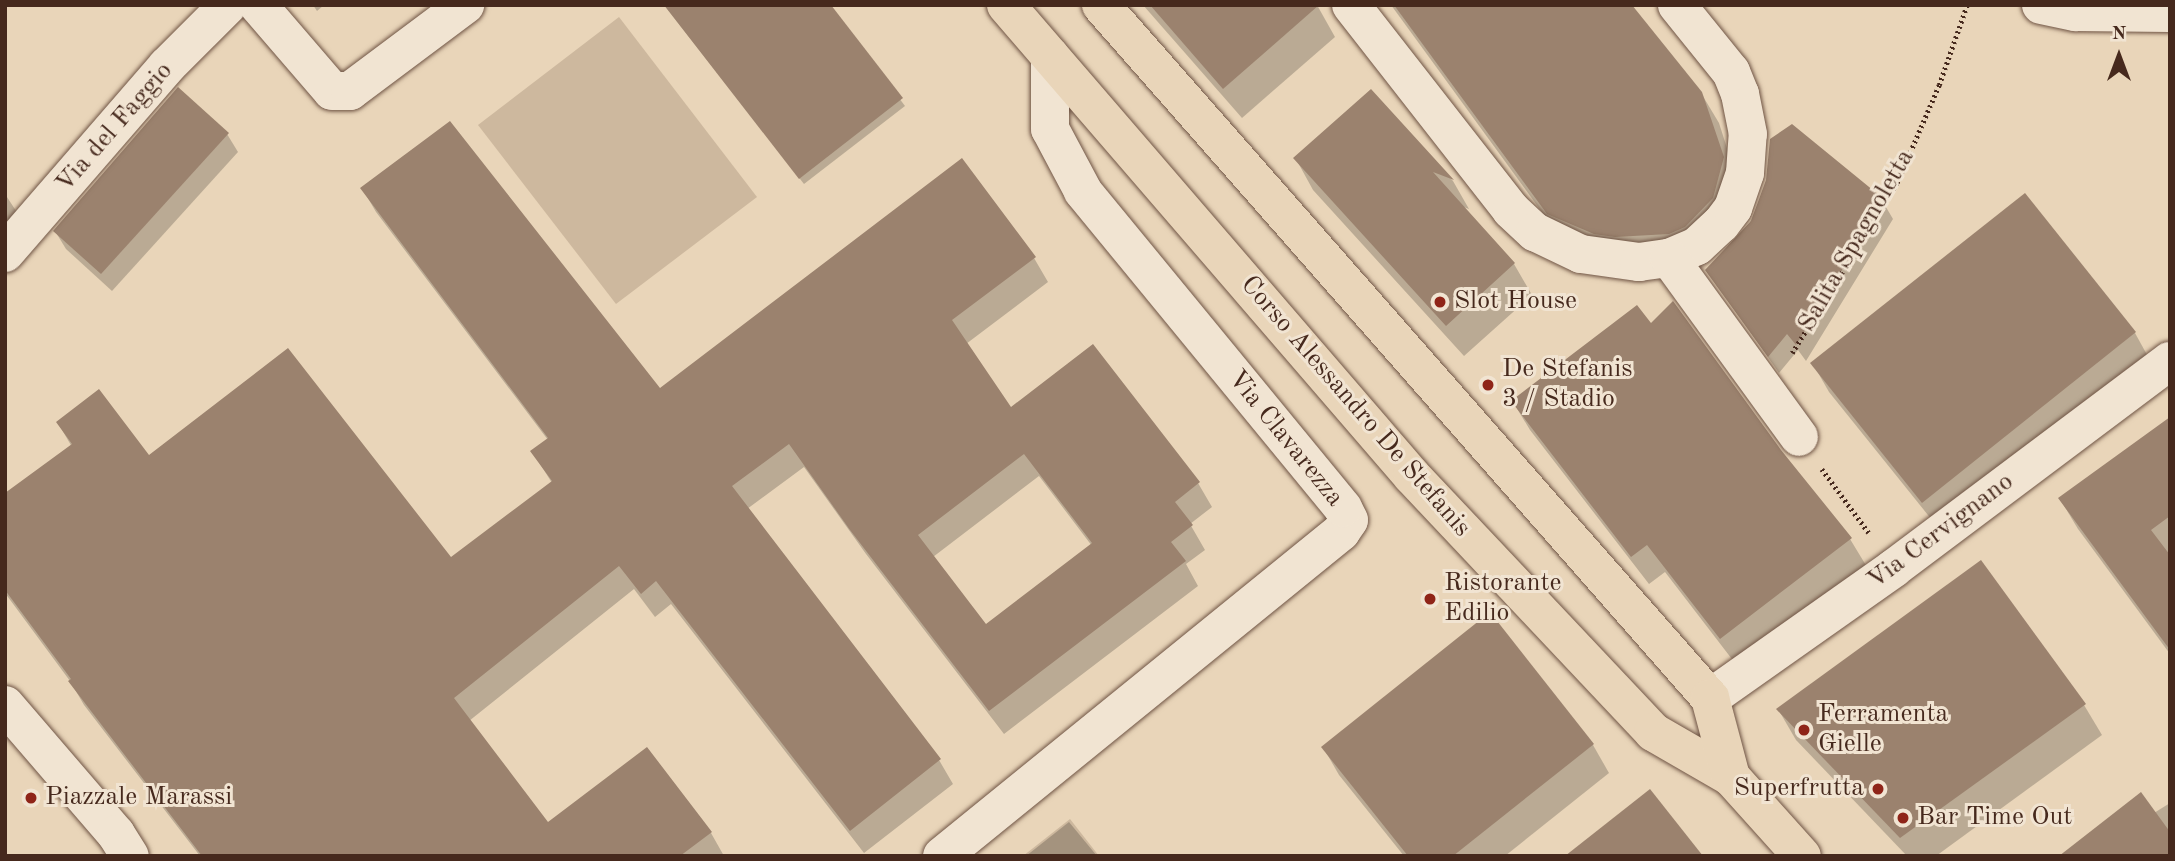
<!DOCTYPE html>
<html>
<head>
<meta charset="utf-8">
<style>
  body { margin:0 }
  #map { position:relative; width:2175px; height:861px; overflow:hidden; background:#e9d5b9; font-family:"Old Standard TT",serif }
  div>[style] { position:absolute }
  .green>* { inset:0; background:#cdb89e }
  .shadow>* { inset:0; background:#0003 }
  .building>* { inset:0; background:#9b826e }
  .path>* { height:4.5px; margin-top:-2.25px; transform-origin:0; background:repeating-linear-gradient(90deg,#46291d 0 2px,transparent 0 5.5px) }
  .roads { filter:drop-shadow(0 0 2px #6f5444) drop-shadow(0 0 2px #6f5444) }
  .minor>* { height:38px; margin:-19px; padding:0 19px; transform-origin:19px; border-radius:19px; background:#f1e4d2 }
  .major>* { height:38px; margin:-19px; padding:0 19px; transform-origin:19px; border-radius:19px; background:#e9d5b9 }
  .dots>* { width:19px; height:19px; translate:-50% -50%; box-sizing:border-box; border:4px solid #f1e4d2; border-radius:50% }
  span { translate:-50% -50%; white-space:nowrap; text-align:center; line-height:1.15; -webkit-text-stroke:6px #f1e4d2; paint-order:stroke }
  .street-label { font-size:26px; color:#46291d }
  .poi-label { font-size:26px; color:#46291d }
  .left { translate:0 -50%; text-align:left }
  .right { translate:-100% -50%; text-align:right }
  .frame { position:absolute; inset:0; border:7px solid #46291d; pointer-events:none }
  .north { position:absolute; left:2084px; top:21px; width:70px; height:70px; -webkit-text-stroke:5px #f1e4d2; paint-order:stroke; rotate:0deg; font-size:19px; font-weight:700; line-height:28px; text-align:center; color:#46291d }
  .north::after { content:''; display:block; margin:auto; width:24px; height:32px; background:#46291d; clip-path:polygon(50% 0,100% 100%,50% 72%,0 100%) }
</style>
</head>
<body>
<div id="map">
  <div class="green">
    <div style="clip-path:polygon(619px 17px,757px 197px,616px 304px,478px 125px)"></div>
    <div style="clip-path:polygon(1070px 819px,1099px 856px,1023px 856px)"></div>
  </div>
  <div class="shadow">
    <div style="clip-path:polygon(313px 5px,324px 5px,317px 11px)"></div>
    <div style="clip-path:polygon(664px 5px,829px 5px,905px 106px,804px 184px)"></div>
    <div style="clip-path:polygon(1143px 5px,1317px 5px,1335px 37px,1242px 118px)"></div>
    <div style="clip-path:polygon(1391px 5px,1630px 5px,1701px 93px,1719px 123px,1740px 189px,1730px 228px,1613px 263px,1560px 237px)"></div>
    <div style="clip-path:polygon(1371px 91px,1453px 181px,1469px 209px,1461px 206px,1514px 264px,1532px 295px,1464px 356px,1313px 190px,1296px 159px)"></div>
    <div style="clip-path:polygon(2170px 92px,2170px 176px,2168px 173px)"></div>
    <div style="clip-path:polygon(227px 134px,238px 152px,112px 291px,66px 249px,55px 231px)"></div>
    <div style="clip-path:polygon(evenodd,962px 161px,1034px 258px,1048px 282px,966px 344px,1011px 409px,1093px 347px,1198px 483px,1212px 507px,1190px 524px,1205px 550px,1186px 564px,1198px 586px,1004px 734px,866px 554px,804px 467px,747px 509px,939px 760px,953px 784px,864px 853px,671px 604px,655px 617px,634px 589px,469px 721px,548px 824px,711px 833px,724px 856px,200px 856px,84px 705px,70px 681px,5px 593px,5px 496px,72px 447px,58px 423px,149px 457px,451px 559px,552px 483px,532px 451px,548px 440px,376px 212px,362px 188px,659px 391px,962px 161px,1039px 476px,1092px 546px,985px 627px,933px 557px,1039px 476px)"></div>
    <div style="clip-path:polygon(1768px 180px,1883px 202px,1893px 219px,1806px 361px,1798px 350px,1779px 373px,1707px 270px,1746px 232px)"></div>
    <div style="clip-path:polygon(5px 194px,24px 223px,5px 247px)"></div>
    <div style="clip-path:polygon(2025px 195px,2135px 333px,2151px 362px,1940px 530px,1829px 392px,1813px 364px)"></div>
    <div style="clip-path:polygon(1651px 325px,1780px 451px,1850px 539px,1867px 567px,1738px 667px,1665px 572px,1649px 584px,1530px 430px,1513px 402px)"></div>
    <div style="clip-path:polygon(2170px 420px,2170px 654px,2078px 529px,2060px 499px)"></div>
    <div style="clip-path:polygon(2084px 705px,2102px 735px,1936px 856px,1907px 856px,1796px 740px,1778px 709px)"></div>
    <div style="clip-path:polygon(1593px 745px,1609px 773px,1505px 856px,1404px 856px,1339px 775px,1323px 747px)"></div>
    <div style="clip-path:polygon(2170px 803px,2170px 856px,2154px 813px)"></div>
    <div style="clip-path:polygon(1069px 822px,1097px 856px,1026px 856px)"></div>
  </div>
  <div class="building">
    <div style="clip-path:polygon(664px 5px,831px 5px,903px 98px,799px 179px)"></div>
    <div style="clip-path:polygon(1150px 5px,1319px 5px,1223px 89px)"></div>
    <div style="clip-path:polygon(1394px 5px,1632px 5px,1702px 92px,1724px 157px,1713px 198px,1685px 227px,1669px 234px,1615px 237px,1594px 234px,1547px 214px)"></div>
    <div style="clip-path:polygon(178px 87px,229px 133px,101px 274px,53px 231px)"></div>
    <div style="clip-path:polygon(1371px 89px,1454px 180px,1433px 172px,1515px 263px,1446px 326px,1293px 158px)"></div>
    <div style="clip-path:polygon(evenodd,450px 121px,660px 388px,962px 158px,1036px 257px,952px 320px,1011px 407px,1093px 344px,1200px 482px,1175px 502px,1193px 525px,1171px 542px,1186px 561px,989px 711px,850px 530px,789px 444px,732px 486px,941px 759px,850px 831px,656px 581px,641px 594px,619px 566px,454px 698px,548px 822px,647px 747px,712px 832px,680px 856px,202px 856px,68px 681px,71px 679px,5px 590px,5px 493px,72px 444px,56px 422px,99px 389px,149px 455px,288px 348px,451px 557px,552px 481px,530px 451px,548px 438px,360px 188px,450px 121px,1024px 454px,1092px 543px,986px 624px,918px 535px,1024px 454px)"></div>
    <div style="clip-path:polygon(1792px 124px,1885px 200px,1796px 345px,1787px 334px,1768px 357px,1705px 270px,1751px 221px,1766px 180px,1770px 139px)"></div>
    <div style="clip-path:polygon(2025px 193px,2136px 332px,1922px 503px,1810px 363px)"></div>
    <div style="clip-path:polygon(1673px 301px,1781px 450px,1852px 538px,1720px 639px,1647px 545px,1631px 557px,1511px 401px,1637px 305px,1651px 323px)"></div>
    <div style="clip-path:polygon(2170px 417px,2170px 516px,2151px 530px,2170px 555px,2170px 650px,2058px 498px)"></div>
    <div style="clip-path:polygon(1981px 560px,2086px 704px,1900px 838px,1776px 709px)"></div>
    <div style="clip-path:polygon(1490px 612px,1594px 744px,1453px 856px,1408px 856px,1321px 747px)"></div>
    <div style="clip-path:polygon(1650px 789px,1703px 856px,1565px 856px)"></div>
    <div style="clip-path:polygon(2141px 792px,2170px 832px,2170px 856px,2059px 856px)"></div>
  </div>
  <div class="path">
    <div style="left:1792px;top:353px;width:200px;rotate:-58.3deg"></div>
    <div style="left:1897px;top:183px;width:107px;rotate:-66.8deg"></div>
    <div style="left:1939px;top:85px;width:85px;rotate:-70.7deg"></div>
    <div style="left:1822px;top:469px;width:79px;rotate:53.7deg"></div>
  </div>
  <div class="roads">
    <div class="minor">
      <div style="left:258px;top:5px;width:113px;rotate:49.3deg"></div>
      <div style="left:332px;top:91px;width:18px"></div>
      <div style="left:350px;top:91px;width:144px;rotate:-36.8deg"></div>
      <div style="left:1351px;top:5px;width:260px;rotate:52deg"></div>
      <div style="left:1511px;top:210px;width:33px;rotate:43deg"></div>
      <div style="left:1535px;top:232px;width:51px;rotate:25.6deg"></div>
      <div style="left:1581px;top:254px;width:59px;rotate:7.9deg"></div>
      <div style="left:1639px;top:262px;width:30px;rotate:-8deg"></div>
      <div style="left:1669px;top:258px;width:30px;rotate:-23deg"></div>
      <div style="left:1697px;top:246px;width:33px;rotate:-43deg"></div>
      <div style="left:1721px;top:224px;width:20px;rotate:-53deg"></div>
      <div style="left:1733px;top:208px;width:37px;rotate:-71deg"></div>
      <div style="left:1745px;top:173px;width:39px;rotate:-86deg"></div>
      <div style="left:1748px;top:134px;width:41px;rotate:-101.3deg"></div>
      <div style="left:1740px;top:94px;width:24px;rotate:-112deg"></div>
      <div style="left:1731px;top:72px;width:86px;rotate:-128.9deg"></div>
      <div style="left:2041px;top:5px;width:35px;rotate:12deg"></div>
      <div style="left:2075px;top:12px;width:95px;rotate:0.6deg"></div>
      <div style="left:5px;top:253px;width:247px;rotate:-49.1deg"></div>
      <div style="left:167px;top:66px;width:86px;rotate:-45deg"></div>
      <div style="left:1669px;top:258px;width:221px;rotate:54deg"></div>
      <div style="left:1710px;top:698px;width:225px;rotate:-35.2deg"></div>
      <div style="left:1894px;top:568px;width:345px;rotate:-36.9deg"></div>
      <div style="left:5px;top:705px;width:170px;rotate:49.3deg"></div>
      <div style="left:116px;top:834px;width:26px;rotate:58deg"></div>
      <div style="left:942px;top:856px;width:514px;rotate:-39.08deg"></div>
      <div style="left:1341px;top:532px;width:14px;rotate:-56deg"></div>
      <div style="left:1349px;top:520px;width:13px;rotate:-117deg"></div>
      <div style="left:1343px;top:508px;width:410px;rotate:-129.4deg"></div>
      <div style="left:1083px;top:191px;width:70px;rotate:-118deg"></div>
      <div style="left:1050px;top:129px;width:73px;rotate:-90deg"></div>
    </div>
    <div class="major">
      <div style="left:1006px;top:5px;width:622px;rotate:49.24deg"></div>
      <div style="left:1412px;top:476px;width:352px;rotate:46.7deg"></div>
      <div style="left:1653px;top:732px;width:90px;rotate:30deg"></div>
      <div style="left:1731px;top:777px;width:106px;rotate:48.1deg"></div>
      <div style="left:1101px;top:5px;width:923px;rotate:48.69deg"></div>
      <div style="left:1710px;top:698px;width:82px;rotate:75.1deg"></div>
    </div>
  </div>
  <div class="dots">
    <div style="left:1440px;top:302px;background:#8f2418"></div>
    <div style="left:1488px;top:385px;background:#8f2418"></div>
    <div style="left:1430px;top:599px;background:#8f2418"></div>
    <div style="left:1804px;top:730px;background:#8f2418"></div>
    <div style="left:1878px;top:789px;background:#8f2418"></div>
    <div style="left:31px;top:798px;background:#8f2418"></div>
    <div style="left:1903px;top:818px;background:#8f2418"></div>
  </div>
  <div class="street-label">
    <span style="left:115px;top:128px;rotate:-49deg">Via del Faggio</span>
    <span style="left:1857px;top:241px;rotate:-60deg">Salita Spagnoletta</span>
    <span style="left:1355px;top:407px;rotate:49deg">Corso Alessandro De Stefanis</span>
    <span style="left:1285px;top:439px;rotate:51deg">Via Clavarezza</span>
    <span style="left:1941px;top:532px;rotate:-37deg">Via Cervignano</span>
  </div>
  <div class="poi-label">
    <span class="left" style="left:1454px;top:302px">Slot House</span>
    <span class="left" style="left:1502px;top:385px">De Stefanis<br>3 / Stadio</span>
    <span class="left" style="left:1444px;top:599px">Ristorante<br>Edilio</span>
    <span class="left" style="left:1818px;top:730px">Ferramenta<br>Gielle</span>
    <span class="right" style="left:1864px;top:789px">Superfrutta</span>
    <span class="left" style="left:45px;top:798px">Piazzale Marassi</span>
    <span class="left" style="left:1917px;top:818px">Bar Time Out</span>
  </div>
  <div class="frame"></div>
  <div class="north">N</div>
</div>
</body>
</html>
